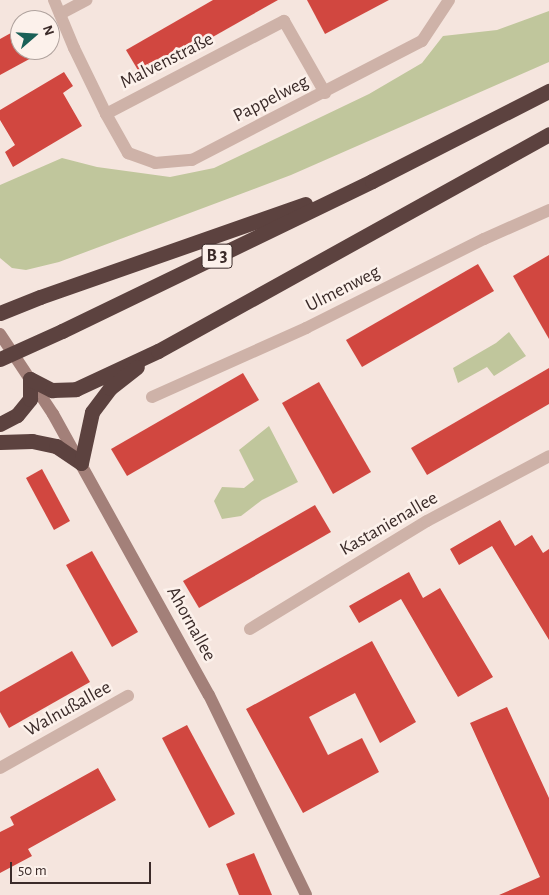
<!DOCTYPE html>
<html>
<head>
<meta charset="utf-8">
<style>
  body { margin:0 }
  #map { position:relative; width:549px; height:895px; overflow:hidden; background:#f5e5de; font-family:"Alegreya Sans",sans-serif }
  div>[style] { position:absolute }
  .green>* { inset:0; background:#c0c69c }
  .building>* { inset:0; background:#d14740 }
  .street>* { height:12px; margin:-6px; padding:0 6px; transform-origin:6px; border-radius:6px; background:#ceb2a8 }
  .secondary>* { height:12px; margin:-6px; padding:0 6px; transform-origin:6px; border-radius:6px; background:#a38079 }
  .highway>* { height:15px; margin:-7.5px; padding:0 7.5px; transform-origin:7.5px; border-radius:7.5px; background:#5c423f }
  .highway-bridge>* { height:15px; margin:-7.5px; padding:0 7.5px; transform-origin:7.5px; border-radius:7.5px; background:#5c423f }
  span { translate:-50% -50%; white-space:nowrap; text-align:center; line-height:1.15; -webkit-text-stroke:5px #fcf1eb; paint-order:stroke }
  .shield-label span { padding:1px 4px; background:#fcf1eb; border:1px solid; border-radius:4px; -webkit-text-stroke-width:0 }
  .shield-label { font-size:18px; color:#3b2b29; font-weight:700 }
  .street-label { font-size:19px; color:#3b2b29 }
  .north { position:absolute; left:10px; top:10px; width:50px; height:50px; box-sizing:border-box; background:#fcf1eb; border:1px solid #afa29d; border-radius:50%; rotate:71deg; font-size:14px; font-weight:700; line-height:20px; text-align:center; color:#3b2b29 }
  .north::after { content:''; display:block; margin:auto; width:18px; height:22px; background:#1a6057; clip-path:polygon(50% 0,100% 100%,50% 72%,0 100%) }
  .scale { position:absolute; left:10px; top:862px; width:141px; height:22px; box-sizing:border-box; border:2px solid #3b2b29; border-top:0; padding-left:6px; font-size:15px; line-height:18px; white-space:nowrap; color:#3b2b29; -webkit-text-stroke:4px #fcf1eb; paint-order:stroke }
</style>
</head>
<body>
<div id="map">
  <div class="green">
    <div style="clip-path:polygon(549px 11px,549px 62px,291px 175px,59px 262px,26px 270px,12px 268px,0 258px,0 185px,62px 158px,97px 167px,170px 177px,214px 168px,369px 94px,422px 63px,443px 36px,497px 30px)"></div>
    <div style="clip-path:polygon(509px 332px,526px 356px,494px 376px,487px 367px,458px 383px,453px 368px,496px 343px)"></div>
    <div style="clip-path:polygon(269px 426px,298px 482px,262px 500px,241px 516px,222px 519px,214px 501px,222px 487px,244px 488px,254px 480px,239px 450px)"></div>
  </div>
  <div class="building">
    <div style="clip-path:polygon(213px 0,278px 0,142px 77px,126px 50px)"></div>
    <div style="clip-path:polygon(307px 0,389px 0,325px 34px)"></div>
    <div style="clip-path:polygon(20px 28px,20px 50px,46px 50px,0 75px,0 39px)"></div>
    <div style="clip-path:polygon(64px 72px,73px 86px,63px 93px,82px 126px,13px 167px,5px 152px,15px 145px,0 120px,0 110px)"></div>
    <div style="clip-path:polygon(549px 255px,549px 339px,513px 276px)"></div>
    <div style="clip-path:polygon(478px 264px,494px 291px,362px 367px,346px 340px)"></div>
    <div style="clip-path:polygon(549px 368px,549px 404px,427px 475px,411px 448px)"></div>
    <div style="clip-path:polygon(243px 373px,259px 400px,127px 476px,111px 449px)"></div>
    <div style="clip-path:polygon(319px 382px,371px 472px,333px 494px,282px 403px)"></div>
    <div style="clip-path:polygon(42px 469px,70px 521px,54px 530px,26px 478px)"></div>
    <div style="clip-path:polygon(315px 505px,331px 532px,199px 608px,183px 581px)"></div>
    <div style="clip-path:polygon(500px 520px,515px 546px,532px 535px,543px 553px,549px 549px,549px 640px,492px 546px,459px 565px,450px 549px)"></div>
    <div style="clip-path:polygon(92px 551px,138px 632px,112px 647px,66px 565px)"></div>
    <div style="clip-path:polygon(409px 572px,423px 598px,440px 588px,493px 677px,458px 697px,401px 599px,359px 623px,349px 606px)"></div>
    <div style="clip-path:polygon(372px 641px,416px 722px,380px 743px,355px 693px,309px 717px,328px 755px,362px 738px,379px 772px,303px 813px,246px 709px)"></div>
    <div style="clip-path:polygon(72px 651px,90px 682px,9px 728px,0 712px,0 692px)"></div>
    <div style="clip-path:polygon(507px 707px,549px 798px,549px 895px,499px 895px,540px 877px,470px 723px)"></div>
    <div style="clip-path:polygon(187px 725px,235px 814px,209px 828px,162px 738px)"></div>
    <div style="clip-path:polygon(98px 768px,116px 800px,28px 849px,32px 856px,0 873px,0 832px,14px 825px,10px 817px)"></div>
    <div style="clip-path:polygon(254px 853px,272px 895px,239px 895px,226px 864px)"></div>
  </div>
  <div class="street">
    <div style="left:54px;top:0;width:52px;rotate:67.4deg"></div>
    <div style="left:74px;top:48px;width:73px;rotate:64.1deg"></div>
    <div style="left:106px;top:114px;width:201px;rotate:-27.6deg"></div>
    <div style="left:284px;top:21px;width:83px;rotate:60.3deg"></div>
    <div style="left:60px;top:14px;width:30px;rotate:-28deg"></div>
    <div style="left:106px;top:114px;width:45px;rotate:60.6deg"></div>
    <div style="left:128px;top:153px;width:29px;rotate:20deg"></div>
    <div style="left:155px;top:163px;width:37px;rotate:-5deg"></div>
    <div style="left:192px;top:160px;width:259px;rotate:-27.4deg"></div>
    <div style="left:422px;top:41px;width:49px;rotate:-56.6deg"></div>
    <div style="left:152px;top:397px;width:169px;rotate:-24.1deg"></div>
    <div style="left:306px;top:328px;width:199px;rotate:-26.6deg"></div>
    <div style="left:484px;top:239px;width:71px;rotate:-24deg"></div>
    <div style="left:250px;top:629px;width:207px;rotate:-31.4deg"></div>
    <div style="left:427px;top:521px;width:138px;rotate:-28deg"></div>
    <div style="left:0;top:768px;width:147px;rotate:-29.4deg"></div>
  </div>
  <div class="secondary">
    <div style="left:0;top:334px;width:96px;rotate:56.5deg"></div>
    <div style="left:53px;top:414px;width:321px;rotate:61deg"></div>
    <div style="left:209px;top:695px;width:222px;rotate:64.1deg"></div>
  </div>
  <div class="highway">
    <div style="left:0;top:313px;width:43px;rotate:-21.8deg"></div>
    <div style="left:40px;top:297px;width:281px;rotate:-19.3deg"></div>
    <div style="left:62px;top:331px;width:344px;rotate:-25.8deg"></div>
    <div style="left:372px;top:181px;width:199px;rotate:-27deg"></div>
    <div style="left:0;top:424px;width:19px;rotate:-28deg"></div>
    <div style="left:17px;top:415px;width:21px;rotate:-51deg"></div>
    <div style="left:30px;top:399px;width:20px;rotate:-90deg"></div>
    <div style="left:30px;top:379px;width:25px;rotate:27deg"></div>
    <div style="left:52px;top:390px;width:24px;rotate:-2deg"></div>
    <div style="left:76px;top:389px;width:90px;rotate:-24.9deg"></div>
    <div style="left:158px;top:351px;width:447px;rotate:-29deg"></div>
    <div style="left:0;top:442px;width:32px;rotate:-2deg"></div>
    <div style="left:32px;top:441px;width:25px;rotate:12deg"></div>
    <div style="left:56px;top:446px;width:30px;rotate:34deg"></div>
    <div style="left:81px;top:463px;width:52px;rotate:-77.8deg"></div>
    <div style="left:92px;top:412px;width:30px;rotate:-53deg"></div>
    <div style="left:110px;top:388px;width:34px;rotate:-38deg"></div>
  </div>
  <div class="highway-bridge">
    <div style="left:0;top:359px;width:68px;rotate:-24.3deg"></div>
  </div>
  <div class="shield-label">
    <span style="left:217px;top:256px">B 3</span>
  </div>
  <div class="street-label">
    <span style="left:167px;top:61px;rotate:-27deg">Malvenstraße</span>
    <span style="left:271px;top:99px;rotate:-27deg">Pappelweg</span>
    <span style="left:343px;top:289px;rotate:-27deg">Ulmenweg</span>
    <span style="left:389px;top:524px;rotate:-30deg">Kastanienallee</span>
    <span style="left:191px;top:624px;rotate:61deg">Ahornallee</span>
    <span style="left:68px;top:709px;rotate:-29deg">Walnußallee</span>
  </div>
  <div class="north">N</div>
  <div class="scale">50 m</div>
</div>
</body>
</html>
